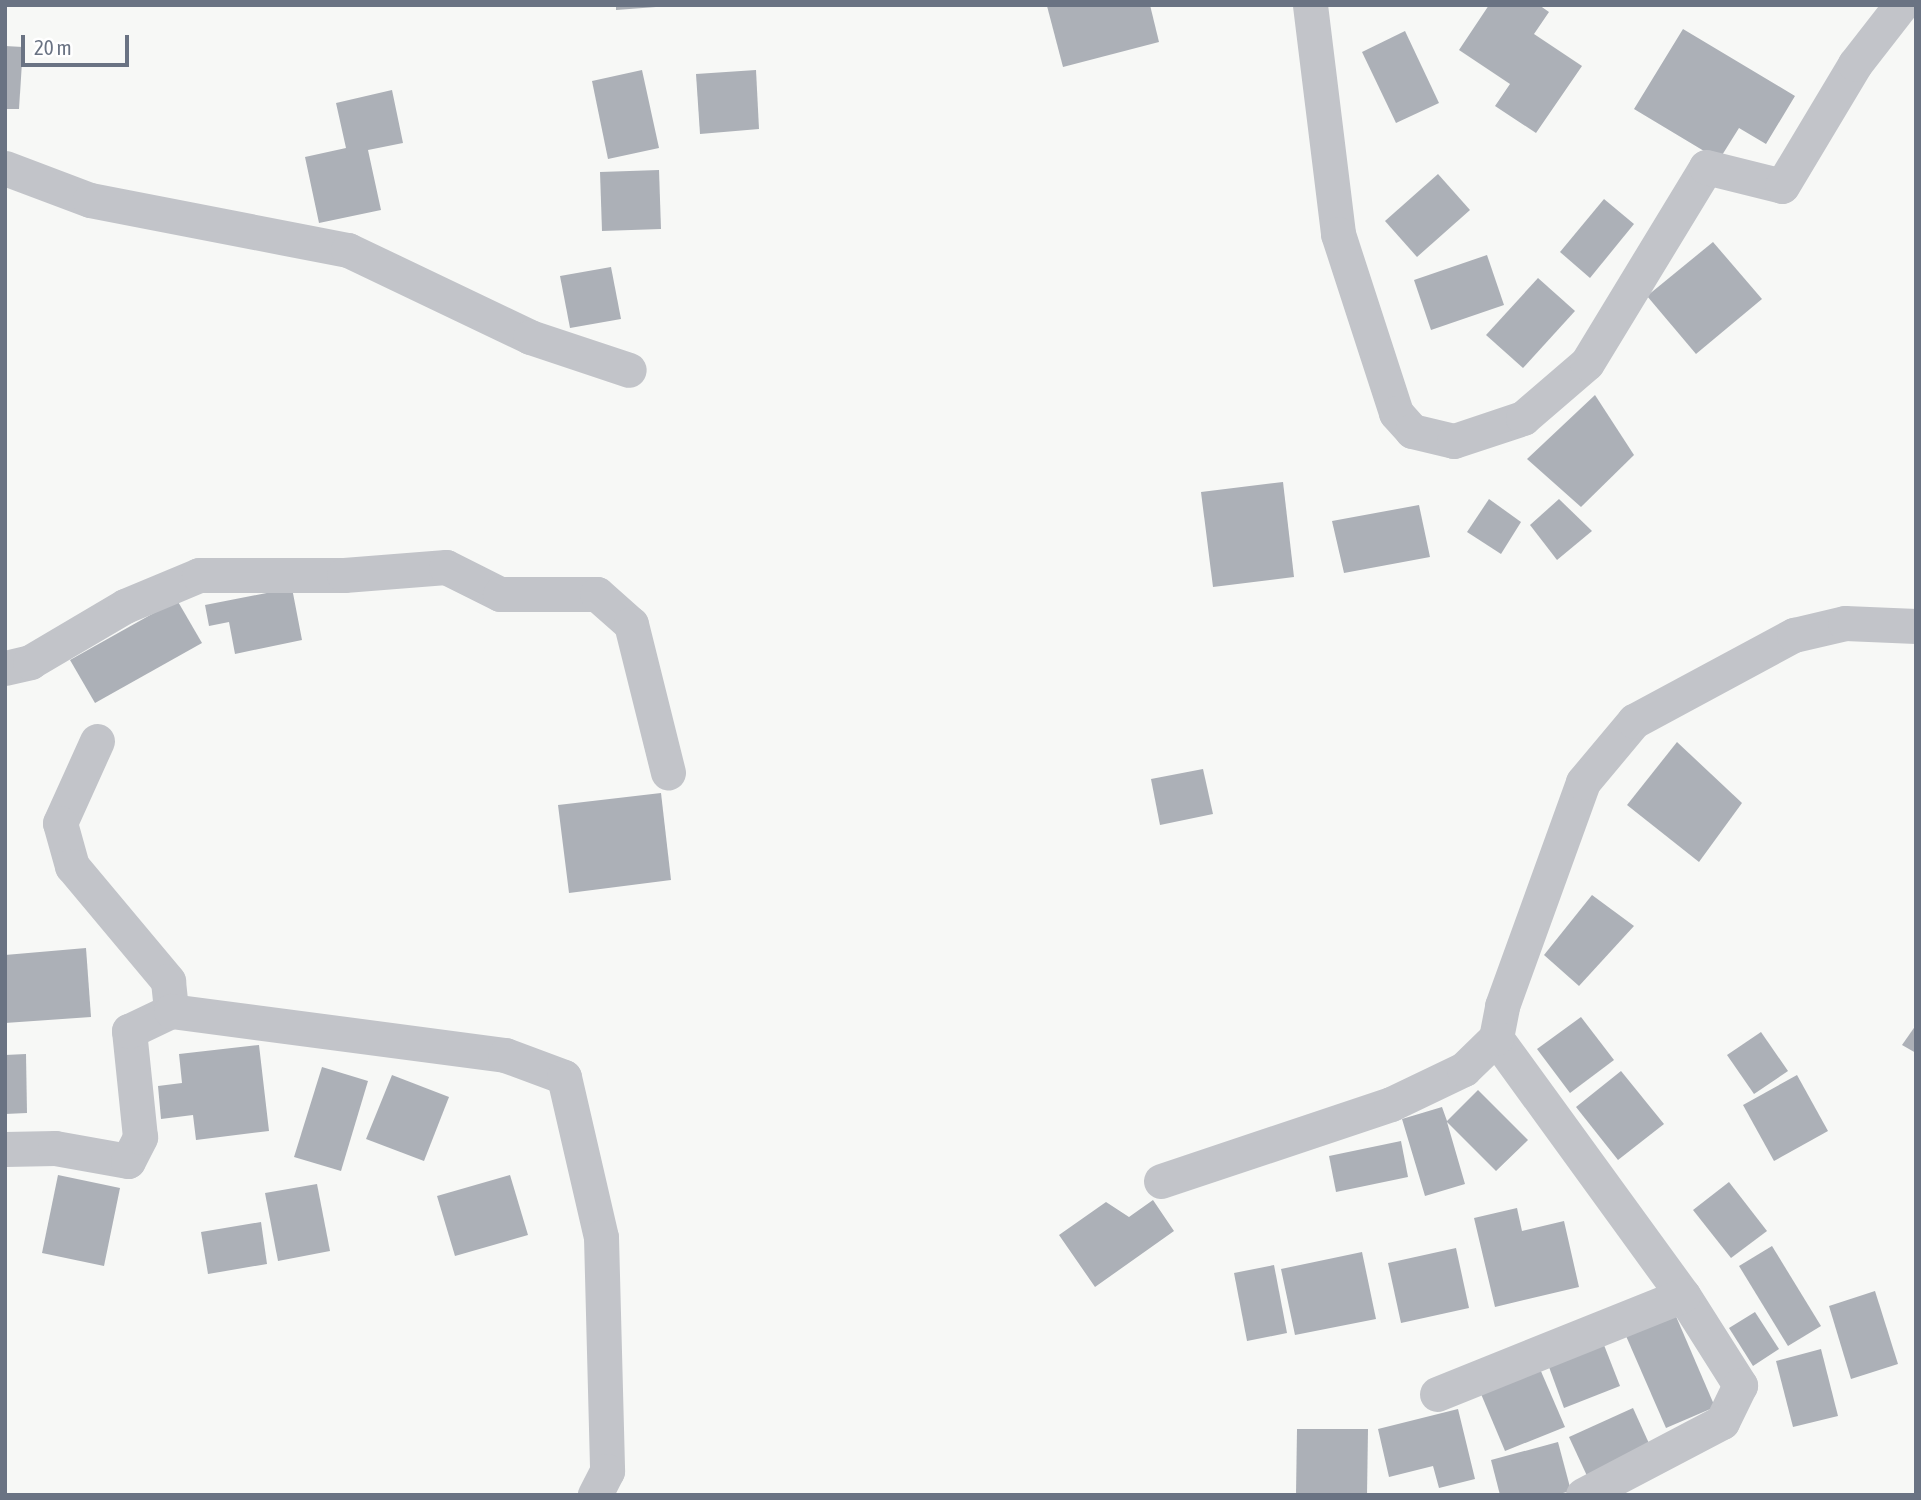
<!DOCTYPE html>
<html>
<head>
<meta charset="utf-8">
<style>
  body { margin:0 }
  #map { position:relative; width:1921px; height:1500px; overflow:hidden; background:#f7f8f6; font-family:"Asap Condensed",sans-serif }
  div>[style] { position:absolute }
  .building>* { inset:0; background:#acb0b7 }
  .minor>* { height:35px; margin:-17.5px; padding:0 17.5px; transform-origin:17.5px; border-radius:17.5px; background:#c2c4c9 }
  span { translate:-50% -50%; white-space:nowrap; text-align:center; line-height:1.15; -webkit-text-stroke:7px #fff; paint-order:stroke }
  .frame { position:absolute; inset:0; border:7px solid #6a7383; pointer-events:none }
  .scale { position:absolute; left:21px; top:35px; width:108px; height:32px; box-sizing:border-box; border:4px solid #6a7383; border-top:0; padding-left:9px; font-size:21px; line-height:24px; white-space:nowrap; color:#6a7383; -webkit-text-stroke:5px #fff; paint-order:stroke }
</style>
</head>
<body>
<div id="map">
  <div class="building">
    <div style="clip-path:polygon(616px 5px,656px 5px,656px 7px,616px 10px)"></div>
    <div style="clip-path:polygon(1150px 5px,1159px 42px,1063px 67px,1047px 6px)"></div>
    <div style="clip-path:polygon(1489px 5px,1539px 5px,1549px 12px,1534px 34px,1582px 66px,1536px 133px,1495px 106px,1510px 84px,1459px 50px)"></div>
    <div style="clip-path:polygon(1683px 29px,1795px 96px,1766px 144px,1739px 128px,1719px 160px,1634px 109px)"></div>
    <div style="clip-path:polygon(1405px 31px,1439px 103px,1396px 123px,1362px 52px)"></div>
    <div style="clip-path:polygon(5px 46px,23px 47px,19px 109px,5px 109px)"></div>
    <div style="clip-path:polygon(642px 70px,659px 148px,608px 159px,592px 81px)"></div>
    <div style="clip-path:polygon(756px 70px,759px 129px,700px 134px,696px 74px)"></div>
    <div style="clip-path:polygon(392px 90px,403px 143px,368px 150px,381px 210px,319px 223px,305px 157px,346px 148px,336px 103px)"></div>
    <div style="clip-path:polygon(659px 170px,661px 229px,602px 231px,600px 172px)"></div>
    <div style="clip-path:polygon(1438px 174px,1470px 210px,1417px 257px,1385px 221px)"></div>
    <div style="clip-path:polygon(1604px 199px,1634px 224px,1590px 278px,1560px 252px)"></div>
    <div style="clip-path:polygon(1713px 242px,1762px 299px,1696px 354px,1647px 296px)"></div>
    <div style="clip-path:polygon(1487px 255px,1504px 305px,1431px 330px,1414px 280px)"></div>
    <div style="clip-path:polygon(611px 267px,621px 319px,570px 328px,560px 276px)"></div>
    <div style="clip-path:polygon(1538px 278px,1575px 311px,1523px 368px,1486px 335px)"></div>
    <div style="clip-path:polygon(1595px 395px,1634px 455px,1581px 507px,1527px 459px)"></div>
    <div style="clip-path:polygon(1283px 482px,1294px 577px,1213px 587px,1201px 492px)"></div>
    <div style="clip-path:polygon(1489px 499px,1521px 522px,1501px 554px,1467px 532px)"></div>
    <div style="clip-path:polygon(1559px 499px,1592px 531px,1557px 560px,1530px 525px)"></div>
    <div style="clip-path:polygon(1419px 505px,1430px 557px,1344px 573px,1332px 521px)"></div>
    <div style="clip-path:polygon(292px 588px,302px 640px,235px 654px,229px 622px,209px 626px,205px 605px)"></div>
    <div style="clip-path:polygon(177px 600px,202px 643px,95px 703px,70px 660px)"></div>
    <div style="clip-path:polygon(1677px 742px,1742px 803px,1699px 862px,1627px 805px)"></div>
    <div style="clip-path:polygon(1203px 769px,1213px 814px,1160px 825px,1151px 779px)"></div>
    <div style="clip-path:polygon(661px 793px,671px 880px,569px 893px,558px 805px)"></div>
    <div style="clip-path:polygon(1592px 895px,1634px 926px,1579px 986px,1544px 955px)"></div>
    <div style="clip-path:polygon(86px 948px,91px 1017px,5px 1023px,5px 955px)"></div>
    <div style="clip-path:polygon(1581px 1017px,1614px 1060px,1570px 1093px,1537px 1049px)"></div>
    <div style="clip-path:polygon(1916px 1025px,1916px 1053px,1902px 1045px)"></div>
    <div style="clip-path:polygon(1761px 1032px,1788px 1071px,1754px 1094px,1727px 1055px)"></div>
    <div style="clip-path:polygon(259px 1045px,269px 1131px,196px 1140px,193px 1115px,161px 1119px,158px 1086px,182px 1083px,179px 1054px)"></div>
    <div style="clip-path:polygon(26px 1054px,27px 1113px,5px 1114px,5px 1055px)"></div>
    <div style="clip-path:polygon(322px 1067px,368px 1081px,341px 1171px,294px 1157px)"></div>
    <div style="clip-path:polygon(1621px 1071px,1664px 1124px,1618px 1160px,1576px 1107px)"></div>
    <div style="clip-path:polygon(392px 1075px,449px 1097px,424px 1161px,366px 1139px)"></div>
    <div style="clip-path:polygon(1797px 1075px,1828px 1131px,1774px 1161px,1743px 1105px)"></div>
    <div style="clip-path:polygon(1478px 1090px,1528px 1140px,1496px 1171px,1447px 1122px,1465px 1184px,1425px 1196px,1402px 1119px,1442px 1107px,1447px 1121px)"></div>
    <div style="clip-path:polygon(1401px 1141px,1408px 1177px,1336px 1192px,1329px 1156px)"></div>
    <div style="clip-path:polygon(58px 1175px,120px 1188px,104px 1266px,42px 1253px)"></div>
    <div style="clip-path:polygon(510px 1175px,528px 1235px,455px 1256px,437px 1196px)"></div>
    <div style="clip-path:polygon(1729px 1182px,1767px 1231px,1731px 1258px,1693px 1210px)"></div>
    <div style="clip-path:polygon(317px 1184px,330px 1251px,278px 1261px,265px 1193px)"></div>
    <div style="clip-path:polygon(1153px 1200px,1174px 1231px,1095px 1287px,1059px 1235px,1106px 1202px,1129px 1217px)"></div>
    <div style="clip-path:polygon(1517px 1208px,1522px 1231px,1564px 1221px,1579px 1287px,1495px 1307px,1474px 1218px)"></div>
    <div style="clip-path:polygon(261px 1222px,267px 1264px,208px 1274px,201px 1232px)"></div>
    <div style="clip-path:polygon(1772px 1246px,1821px 1326px,1788px 1346px,1739px 1266px)"></div>
    <div style="clip-path:polygon(1456px 1248px,1469px 1308px,1401px 1323px,1388px 1263px)"></div>
    <div style="clip-path:polygon(1362px 1252px,1376px 1319px,1295px 1335px,1281px 1269px)"></div>
    <div style="clip-path:polygon(1274px 1265px,1287px 1333px,1247px 1341px,1234px 1273px)"></div>
    <div style="clip-path:polygon(1875px 1291px,1898px 1364px,1851px 1379px,1829px 1306px)"></div>
    <div style="clip-path:polygon(1755px 1312px,1779px 1349px,1753px 1366px,1729px 1328px)"></div>
    <div style="clip-path:polygon(1675px 1314px,1715px 1407px,1666px 1428px,1626px 1336px)"></div>
    <div style="clip-path:polygon(1604px 1345px,1620px 1386px,1564px 1408px,1549px 1367px)"></div>
    <div style="clip-path:polygon(1821px 1349px,1838px 1416px,1793px 1427px,1776px 1361px)"></div>
    <div style="clip-path:polygon(1540px 1369px,1565px 1427px,1505px 1451px,1481px 1394px)"></div>
    <div style="clip-path:polygon(1633px 1408px,1652px 1450px,1588px 1478px,1569px 1437px)"></div>
    <div style="clip-path:polygon(1458px 1409px,1475px 1479px,1439px 1488px,1433px 1466px,1389px 1477px,1378px 1429px)"></div>
    <div style="clip-path:polygon(1297px 1429px,1368px 1429px,1367px 1495px,1296px 1495px)"></div>
    <div style="clip-path:polygon(1558px 1442px,1571px 1491px,1555px 1495px,1500px 1495px,1491px 1460px)"></div>
  </div>
  <div class="minor">
    <div style="left:1310px;top:5px;width:231px;rotate:83deg"></div>
    <div style="left:1338px;top:234px;width:188px;rotate:72deg"></div>
    <div style="left:1396px;top:413px;width:24px;rotate:48deg"></div>
    <div style="left:1412px;top:431px;width:43px;rotate:13.4deg"></div>
    <div style="left:1454px;top:441px;width:73px;rotate:-18.4deg"></div>
    <div style="left:1523px;top:418px;width:84px;rotate:-40.7deg"></div>
    <div style="left:1587px;top:363px;width:229px;rotate:-58.7deg"></div>
    <div style="left:1706px;top:167px;width:78px;rotate:14deg"></div>
    <div style="left:1782px;top:186px;width:142px;rotate:-59.1deg"></div>
    <div style="left:1855px;top:64px;width:75px;rotate:-52.1deg"></div>
    <div style="left:5px;top:168px;width:91px;rotate:20.6deg"></div>
    <div style="left:90px;top:200px;width:263px;rotate:11deg"></div>
    <div style="left:348px;top:250px;width:202px;rotate:25.5deg"></div>
    <div style="left:530px;top:337px;width:104px;rotate:18.4deg"></div>
    <div style="left:5px;top:668px;width:26px;rotate:-13deg"></div>
    <div style="left:30px;top:662px;width:110px;rotate:-30.5deg"></div>
    <div style="left:125px;top:606px;width:80px;rotate:-22.7deg"></div>
    <div style="left:199px;top:575px;width:145px"></div>
    <div style="left:344px;top:575px;width:102px;rotate:-4.5deg"></div>
    <div style="left:446px;top:567px;width:60px;rotate:26.6deg"></div>
    <div style="left:500px;top:594px;width:97px"></div>
    <div style="left:597px;top:594px;width:45px;rotate:41.4deg"></div>
    <div style="left:631px;top:624px;width:153px;rotate:76deg"></div>
    <div style="left:97px;top:741px;width:90px;rotate:114.3deg"></div>
    <div style="left:60px;top:823px;width:45px;rotate:74.4deg"></div>
    <div style="left:72px;top:866px;width:150px;rotate:50.1deg"></div>
    <div style="left:168px;top:981px;width:30px;rotate:84deg"></div>
    <div style="left:1496px;top:1038px;width:318px;rotate:54deg"></div>
    <div style="left:1683px;top:1295px;width:107px;rotate:57.7deg"></div>
    <div style="left:1740px;top:1385px;width:41px;rotate:115.9deg"></div>
    <div style="left:1722px;top:1422px;width:157px;rotate:152.3deg"></div>
    <div style="left:5px;top:1149px;width:50px;rotate:-1.1deg"></div>
    <div style="left:55px;top:1148px;width:74px;rotate:10.1deg"></div>
    <div style="left:128px;top:1161px;width:27px;rotate:-63deg"></div>
    <div style="left:140px;top:1137px;width:107px;rotate:-95.9deg"></div>
    <div style="left:129px;top:1031px;width:47px;rotate:-25.5deg"></div>
    <div style="left:171px;top:1011px;width:337px;rotate:7.5deg"></div>
    <div style="left:505px;top:1055px;width:63px;rotate:20.4deg"></div>
    <div style="left:564px;top:1077px;width:164px;rotate:77deg"></div>
    <div style="left:601px;top:1237px;width:234px;rotate:88.5deg"></div>
    <div style="left:607px;top:1471px;width:27px;rotate:117deg"></div>
    <div style="left:1161px;top:1181px;width:243px;rotate:-18.5deg"></div>
    <div style="left:1391px;top:1104px;width:81px;rotate:-25.6deg"></div>
    <div style="left:1464px;top:1069px;width:45px;rotate:-44.1deg"></div>
    <div style="left:1496px;top:1038px;width:33px;rotate:-79deg"></div>
    <div style="left:1502px;top:1006px;width:238px;rotate:-70.1deg"></div>
    <div style="left:1583px;top:782px;width:80px;rotate:-50.1deg"></div>
    <div style="left:1634px;top:721px;width:182px;rotate:-28.3deg"></div>
    <div style="left:1794px;top:635px;width:52px;rotate:-13.2deg"></div>
    <div style="left:1845px;top:623px;width:71px;rotate:2.4deg"></div>
    <div style="left:1437px;top:1394px;width:265px;rotate:-21.9deg"></div>
  </div>
  <div class="frame"></div>
  <div class="scale">20 m</div>
</div>
</body>
</html>
